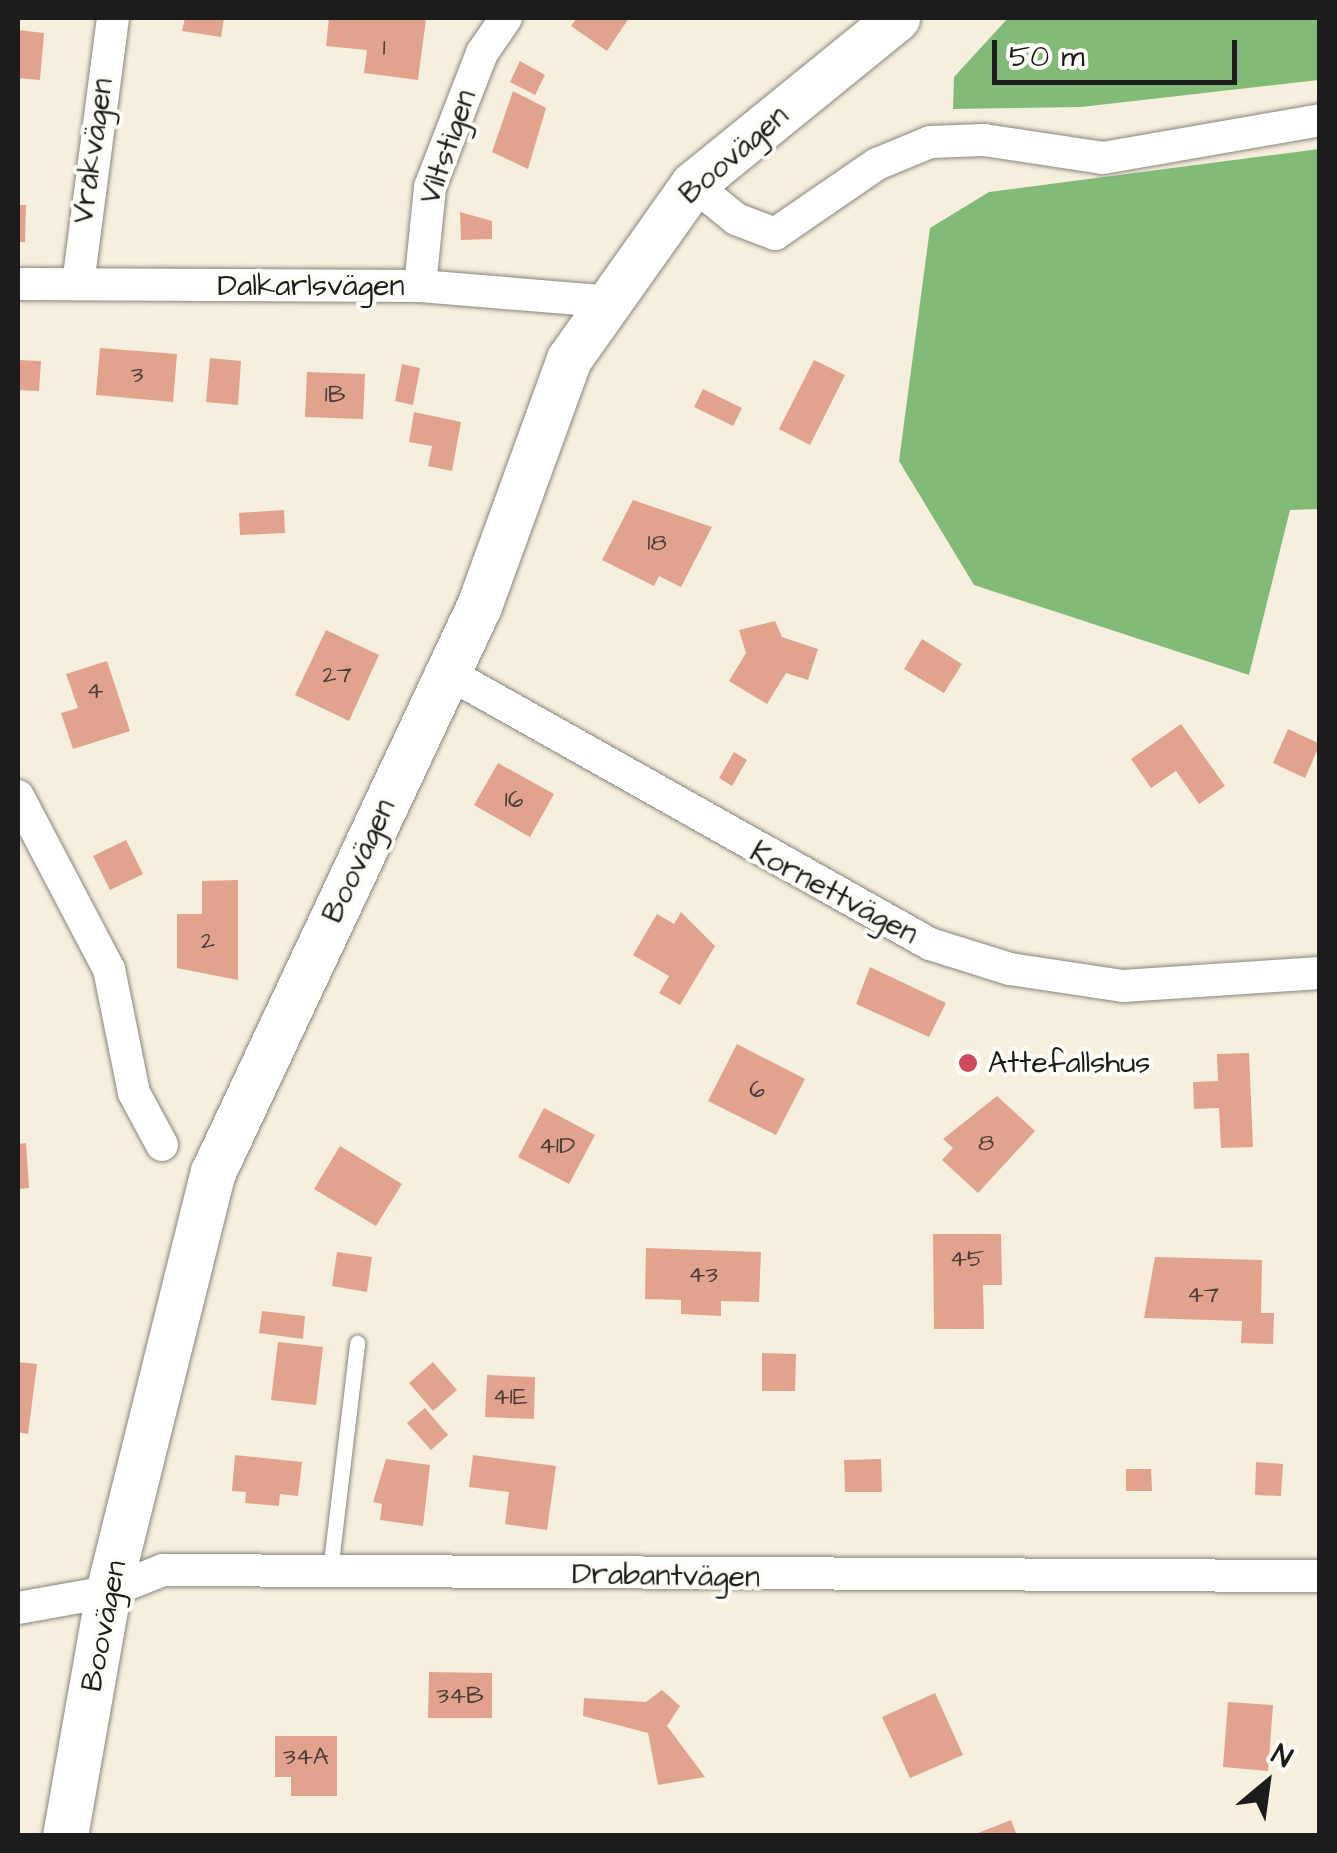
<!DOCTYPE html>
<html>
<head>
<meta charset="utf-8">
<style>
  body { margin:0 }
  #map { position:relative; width:1337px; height:1853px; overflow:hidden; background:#f6efde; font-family:"Architects Daughter",sans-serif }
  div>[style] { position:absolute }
  .forest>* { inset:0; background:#82bb78 }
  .building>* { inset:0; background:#e1a38d }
  .roads { filter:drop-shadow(0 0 2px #89867d) drop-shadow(0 0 2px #89867d) }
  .lane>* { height:15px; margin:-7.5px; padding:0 7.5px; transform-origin:7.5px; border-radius:7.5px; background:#fff }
  .street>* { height:32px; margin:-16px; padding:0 16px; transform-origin:16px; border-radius:16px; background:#fff }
  .secondary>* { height:45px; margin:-22.5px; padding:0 22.5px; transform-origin:22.5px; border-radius:22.5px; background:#fff }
  .dots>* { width:28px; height:28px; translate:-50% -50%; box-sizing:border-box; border:5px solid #fdfcf7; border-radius:50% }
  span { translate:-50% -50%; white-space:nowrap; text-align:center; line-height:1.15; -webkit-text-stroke:8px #fdfcf7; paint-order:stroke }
  .number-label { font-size:25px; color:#4d3e38 }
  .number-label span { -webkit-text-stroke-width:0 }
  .street-label { font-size:30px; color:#1c1c1c }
  .poi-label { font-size:30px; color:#1c1c1c }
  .left { translate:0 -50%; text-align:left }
  .frame { position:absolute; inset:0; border:20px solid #1c1c1c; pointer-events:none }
  .north { position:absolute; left:1217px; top:1733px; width:100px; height:100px; -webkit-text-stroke:8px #fdfcf7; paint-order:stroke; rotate:29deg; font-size:28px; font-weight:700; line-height:40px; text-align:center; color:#1c1c1c }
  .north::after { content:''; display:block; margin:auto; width:35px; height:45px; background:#1c1c1c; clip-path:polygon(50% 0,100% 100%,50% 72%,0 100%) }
  .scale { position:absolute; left:992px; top:40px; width:245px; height:45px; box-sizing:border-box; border:5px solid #1c1c1c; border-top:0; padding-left:12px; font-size:30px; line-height:35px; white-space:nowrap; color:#1c1c1c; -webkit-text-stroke:8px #fdfcf7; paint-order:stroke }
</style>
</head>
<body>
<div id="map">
  <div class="forest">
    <div style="clip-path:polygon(1008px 18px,1319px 18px,1319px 80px,1081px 107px,953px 109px,954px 77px)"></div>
    <div style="clip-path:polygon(1319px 149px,1319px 509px,1290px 510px,1249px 675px,974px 585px,899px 461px,930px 228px,989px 192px)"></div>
  </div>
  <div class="building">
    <div style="clip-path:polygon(185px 18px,224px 18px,221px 37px,182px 31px)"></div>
    <div style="clip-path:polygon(329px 18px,426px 19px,418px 80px,364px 73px,367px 50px,326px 46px)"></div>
    <div style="clip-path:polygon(577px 18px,629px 18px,607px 51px,571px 26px)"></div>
    <div style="clip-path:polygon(18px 30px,44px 33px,40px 80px,18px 78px)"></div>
    <div style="clip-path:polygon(520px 61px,545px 75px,535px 95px,510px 82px)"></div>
    <div style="clip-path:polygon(513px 91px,546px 108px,528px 169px,492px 152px)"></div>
    <div style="clip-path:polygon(18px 205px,26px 205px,25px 242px,18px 242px)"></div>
    <div style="clip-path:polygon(460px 212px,492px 221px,492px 239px,461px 240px)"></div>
    <div style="clip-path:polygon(100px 348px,177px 354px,173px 402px,96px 395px)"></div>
    <div style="clip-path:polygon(210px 358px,241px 361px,238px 405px,206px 402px)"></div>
    <div style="clip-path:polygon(18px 360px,41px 361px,39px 391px,18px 390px)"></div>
    <div style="clip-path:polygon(814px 360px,845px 375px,810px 445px,779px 429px)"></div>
    <div style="clip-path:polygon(402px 364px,420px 368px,413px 405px,395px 401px)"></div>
    <div style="clip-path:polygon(307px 372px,365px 374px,363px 419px,305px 417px)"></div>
    <div style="clip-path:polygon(703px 389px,742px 408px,733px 426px,694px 407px)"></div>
    <div style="clip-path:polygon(414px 412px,461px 422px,452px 471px,428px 466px,432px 446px,409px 442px)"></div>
    <div style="clip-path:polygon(633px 500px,712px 527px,681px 587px,659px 576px,654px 586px,602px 560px)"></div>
    <div style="clip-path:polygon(284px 510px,285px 533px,240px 535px,239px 513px)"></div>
    <div style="clip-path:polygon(775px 621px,782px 637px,818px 649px,808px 680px,786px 673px,767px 704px,729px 681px,746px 653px,739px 630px)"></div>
    <div style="clip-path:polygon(326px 630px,379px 655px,349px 721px,295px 695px)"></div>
    <div style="clip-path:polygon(922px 639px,962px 664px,944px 693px,904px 669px)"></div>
    <div style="clip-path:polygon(107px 661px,130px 731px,73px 749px,61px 713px,78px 708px,66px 674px)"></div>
    <div style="clip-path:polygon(1181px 724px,1225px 786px,1199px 804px,1176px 771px,1151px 788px,1131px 759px)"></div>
    <div style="clip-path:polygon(1288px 729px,1320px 744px,1305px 778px,1273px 763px)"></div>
    <div style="clip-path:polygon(734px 752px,747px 760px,732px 786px,719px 778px)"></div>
    <div style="clip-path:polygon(498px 763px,554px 794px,530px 837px,474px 805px)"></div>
    <div style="clip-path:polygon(126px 840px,143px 874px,110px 890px,93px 856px)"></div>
    <div style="clip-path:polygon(238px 880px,238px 980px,177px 968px,177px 914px,202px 914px,202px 881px)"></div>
    <div style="clip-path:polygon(681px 912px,715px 946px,680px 1005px,659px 993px,669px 976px,633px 955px,657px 914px,674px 924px)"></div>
    <div style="clip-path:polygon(870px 967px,946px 1003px,929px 1037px,856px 1004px)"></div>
    <div style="clip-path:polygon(737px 1044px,805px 1079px,776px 1135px,708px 1101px)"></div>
    <div style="clip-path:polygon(1249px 1053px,1253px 1147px,1221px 1148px,1219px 1108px,1194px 1109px,1193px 1082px,1218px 1081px,1217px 1054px)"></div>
    <div style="clip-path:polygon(997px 1096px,1035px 1131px,978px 1193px,942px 1160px,953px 1148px,943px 1139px)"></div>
    <div style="clip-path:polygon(544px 1108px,595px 1135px,569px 1184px,518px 1157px)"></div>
    <div style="clip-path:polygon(26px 1143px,29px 1188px,18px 1189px,18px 1144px)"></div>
    <div style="clip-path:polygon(340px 1146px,402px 1184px,376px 1226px,314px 1189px)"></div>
    <div style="clip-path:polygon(933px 1234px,1001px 1234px,1002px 1285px,983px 1285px,984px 1329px,934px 1329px)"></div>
    <div style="clip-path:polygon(646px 1248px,761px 1252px,759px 1302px,721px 1301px,721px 1316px,681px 1314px,681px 1300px,645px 1299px)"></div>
    <div style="clip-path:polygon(337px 1252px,372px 1257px,367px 1292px,332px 1286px)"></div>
    <div style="clip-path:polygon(1155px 1257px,1262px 1260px,1261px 1313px,1274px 1313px,1273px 1344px,1241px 1343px,1242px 1321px,1144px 1318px)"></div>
    <div style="clip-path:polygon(262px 1311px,305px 1316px,303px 1339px,259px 1333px)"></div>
    <div style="clip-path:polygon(278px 1342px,323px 1347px,316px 1405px,271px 1400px)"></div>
    <div style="clip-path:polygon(762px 1353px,796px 1354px,795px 1391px,762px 1391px)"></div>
    <div style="clip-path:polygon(18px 1362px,37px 1364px,28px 1434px,18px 1432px)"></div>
    <div style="clip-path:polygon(433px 1362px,457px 1390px,433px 1411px,409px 1383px)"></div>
    <div style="clip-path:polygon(487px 1375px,535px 1377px,534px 1419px,485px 1417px)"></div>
    <div style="clip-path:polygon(425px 1408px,448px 1435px,431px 1450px,407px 1423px)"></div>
    <div style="clip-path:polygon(235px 1455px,302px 1462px,298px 1496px,280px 1494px,279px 1506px,245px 1503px,246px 1492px,232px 1491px)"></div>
    <div style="clip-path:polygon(473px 1455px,556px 1466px,547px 1530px,505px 1524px,509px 1492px,469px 1487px)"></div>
    <div style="clip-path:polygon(386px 1459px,430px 1465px,423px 1526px,380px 1520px,382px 1504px,373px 1502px)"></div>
    <div style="clip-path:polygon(881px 1459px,882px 1492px,845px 1492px,844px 1460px)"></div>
    <div style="clip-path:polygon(1256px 1462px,1283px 1464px,1281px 1496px,1255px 1495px)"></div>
    <div style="clip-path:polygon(1126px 1469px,1151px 1469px,1152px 1491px,1126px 1491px)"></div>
    <div style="clip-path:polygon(429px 1672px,492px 1673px,492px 1718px,428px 1718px)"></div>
    <div style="clip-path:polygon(662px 1690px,680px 1706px,667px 1726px,705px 1777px,658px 1785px,648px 1733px,583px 1716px,584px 1698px,646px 1702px)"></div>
    <div style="clip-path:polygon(935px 1693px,963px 1755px,910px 1778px,882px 1717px)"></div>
    <div style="clip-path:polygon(1228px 1702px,1273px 1705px,1268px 1771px,1223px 1767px)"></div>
    <div style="clip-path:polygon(275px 1736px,337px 1736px,337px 1796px,291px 1796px,291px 1777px,275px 1777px)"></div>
    <div style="clip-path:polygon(1011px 1820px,1017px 1836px,973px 1836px,973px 1835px)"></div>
  </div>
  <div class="roads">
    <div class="lane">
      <div style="left:330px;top:1571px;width:230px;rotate:-83.2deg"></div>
    </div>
    <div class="street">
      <div style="left:693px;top:184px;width:55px;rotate:39.1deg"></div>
      <div style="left:736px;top:219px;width:42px;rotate:21deg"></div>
      <div style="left:775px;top:234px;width:124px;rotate:-34.5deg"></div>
      <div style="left:877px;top:164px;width:57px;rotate:-22.5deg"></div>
      <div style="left:930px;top:142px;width:54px;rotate:-2.1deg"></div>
      <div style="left:984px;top:140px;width:120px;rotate:8.6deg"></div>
      <div style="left:1103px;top:158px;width:220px;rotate:-9.9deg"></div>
      <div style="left:18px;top:284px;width:402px;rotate:0.3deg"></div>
      <div style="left:420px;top:286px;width:184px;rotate:4.7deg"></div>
      <div style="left:78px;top:284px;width:268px;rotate:-82.5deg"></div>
      <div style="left:420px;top:286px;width:100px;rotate:-84.2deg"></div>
      <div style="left:430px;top:187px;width:144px;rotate:-68.8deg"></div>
      <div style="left:482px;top:53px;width:42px;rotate:-55.6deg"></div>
      <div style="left:448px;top:673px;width:553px;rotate:29.35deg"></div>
      <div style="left:930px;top:944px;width:84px;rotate:17.4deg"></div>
      <div style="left:1010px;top:969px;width:114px;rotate:8.6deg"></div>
      <div style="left:1123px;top:986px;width:197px;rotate:-3.8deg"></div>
      <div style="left:18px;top:796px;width:195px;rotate:62.3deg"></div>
      <div style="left:109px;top:969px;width:126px;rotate:78.6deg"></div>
      <div style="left:134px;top:1093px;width:59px;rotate:61.7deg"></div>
      <div style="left:18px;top:1608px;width:91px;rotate:-10.1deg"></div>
      <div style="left:108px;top:1592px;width:59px;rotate:-21.8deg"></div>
      <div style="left:163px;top:1570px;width:1157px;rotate:0.3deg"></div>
    </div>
    <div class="secondary">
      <div style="left:65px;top:1836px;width:248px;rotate:-80deg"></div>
      <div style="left:108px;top:1592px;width:433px;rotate:-76deg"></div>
      <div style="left:213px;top:1172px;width:625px;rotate:-64.83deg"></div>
      <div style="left:479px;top:606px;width:263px;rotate:-70deg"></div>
      <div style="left:569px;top:359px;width:214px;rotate:-54.7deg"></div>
      <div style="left:693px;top:184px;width:263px;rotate:-39.1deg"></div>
    </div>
  </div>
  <div class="dots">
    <div style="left:968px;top:1063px;background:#d1495b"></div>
  </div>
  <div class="number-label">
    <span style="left:384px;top:48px">1</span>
    <span style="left:137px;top:375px">3</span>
    <span style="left:335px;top:395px">1B</span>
    <span style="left:657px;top:543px">18</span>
    <span style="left:337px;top:675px">27</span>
    <span style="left:95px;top:691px">4</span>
    <span style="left:514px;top:800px">16</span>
    <span style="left:208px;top:941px">2</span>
    <span style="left:757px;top:1090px">6</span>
    <span style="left:986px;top:1143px">8</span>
    <span style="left:557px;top:1146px">41D</span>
    <span style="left:967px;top:1259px">45</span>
    <span style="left:703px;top:1275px">43</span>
    <span style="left:1203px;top:1295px">47</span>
    <span style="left:510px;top:1397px">41E</span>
    <span style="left:460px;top:1696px">34B</span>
    <span style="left:306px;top:1757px">34A</span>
  </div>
  <div class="street-label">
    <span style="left:448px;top:147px;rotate:-71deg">Viltstigen</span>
    <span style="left:93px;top:151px;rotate:-82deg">Vråkvägen</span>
    <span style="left:734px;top:155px;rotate:-41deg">Boovägen</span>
    <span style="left:311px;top:286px">Dalkarlsvägen</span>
    <span style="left:359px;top:861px;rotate:-65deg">Boovägen</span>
    <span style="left:834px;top:893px;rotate:28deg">Kornettvägen</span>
    <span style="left:666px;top:1576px;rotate:1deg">Drabantvägen</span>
    <span style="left:104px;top:1626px;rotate:-79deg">Boovägen</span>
  </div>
  <div class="poi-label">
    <span class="left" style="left:988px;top:1063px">Attefallshus</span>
  </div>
  <div class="frame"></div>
  <div class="north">N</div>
  <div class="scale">50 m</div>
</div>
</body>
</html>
